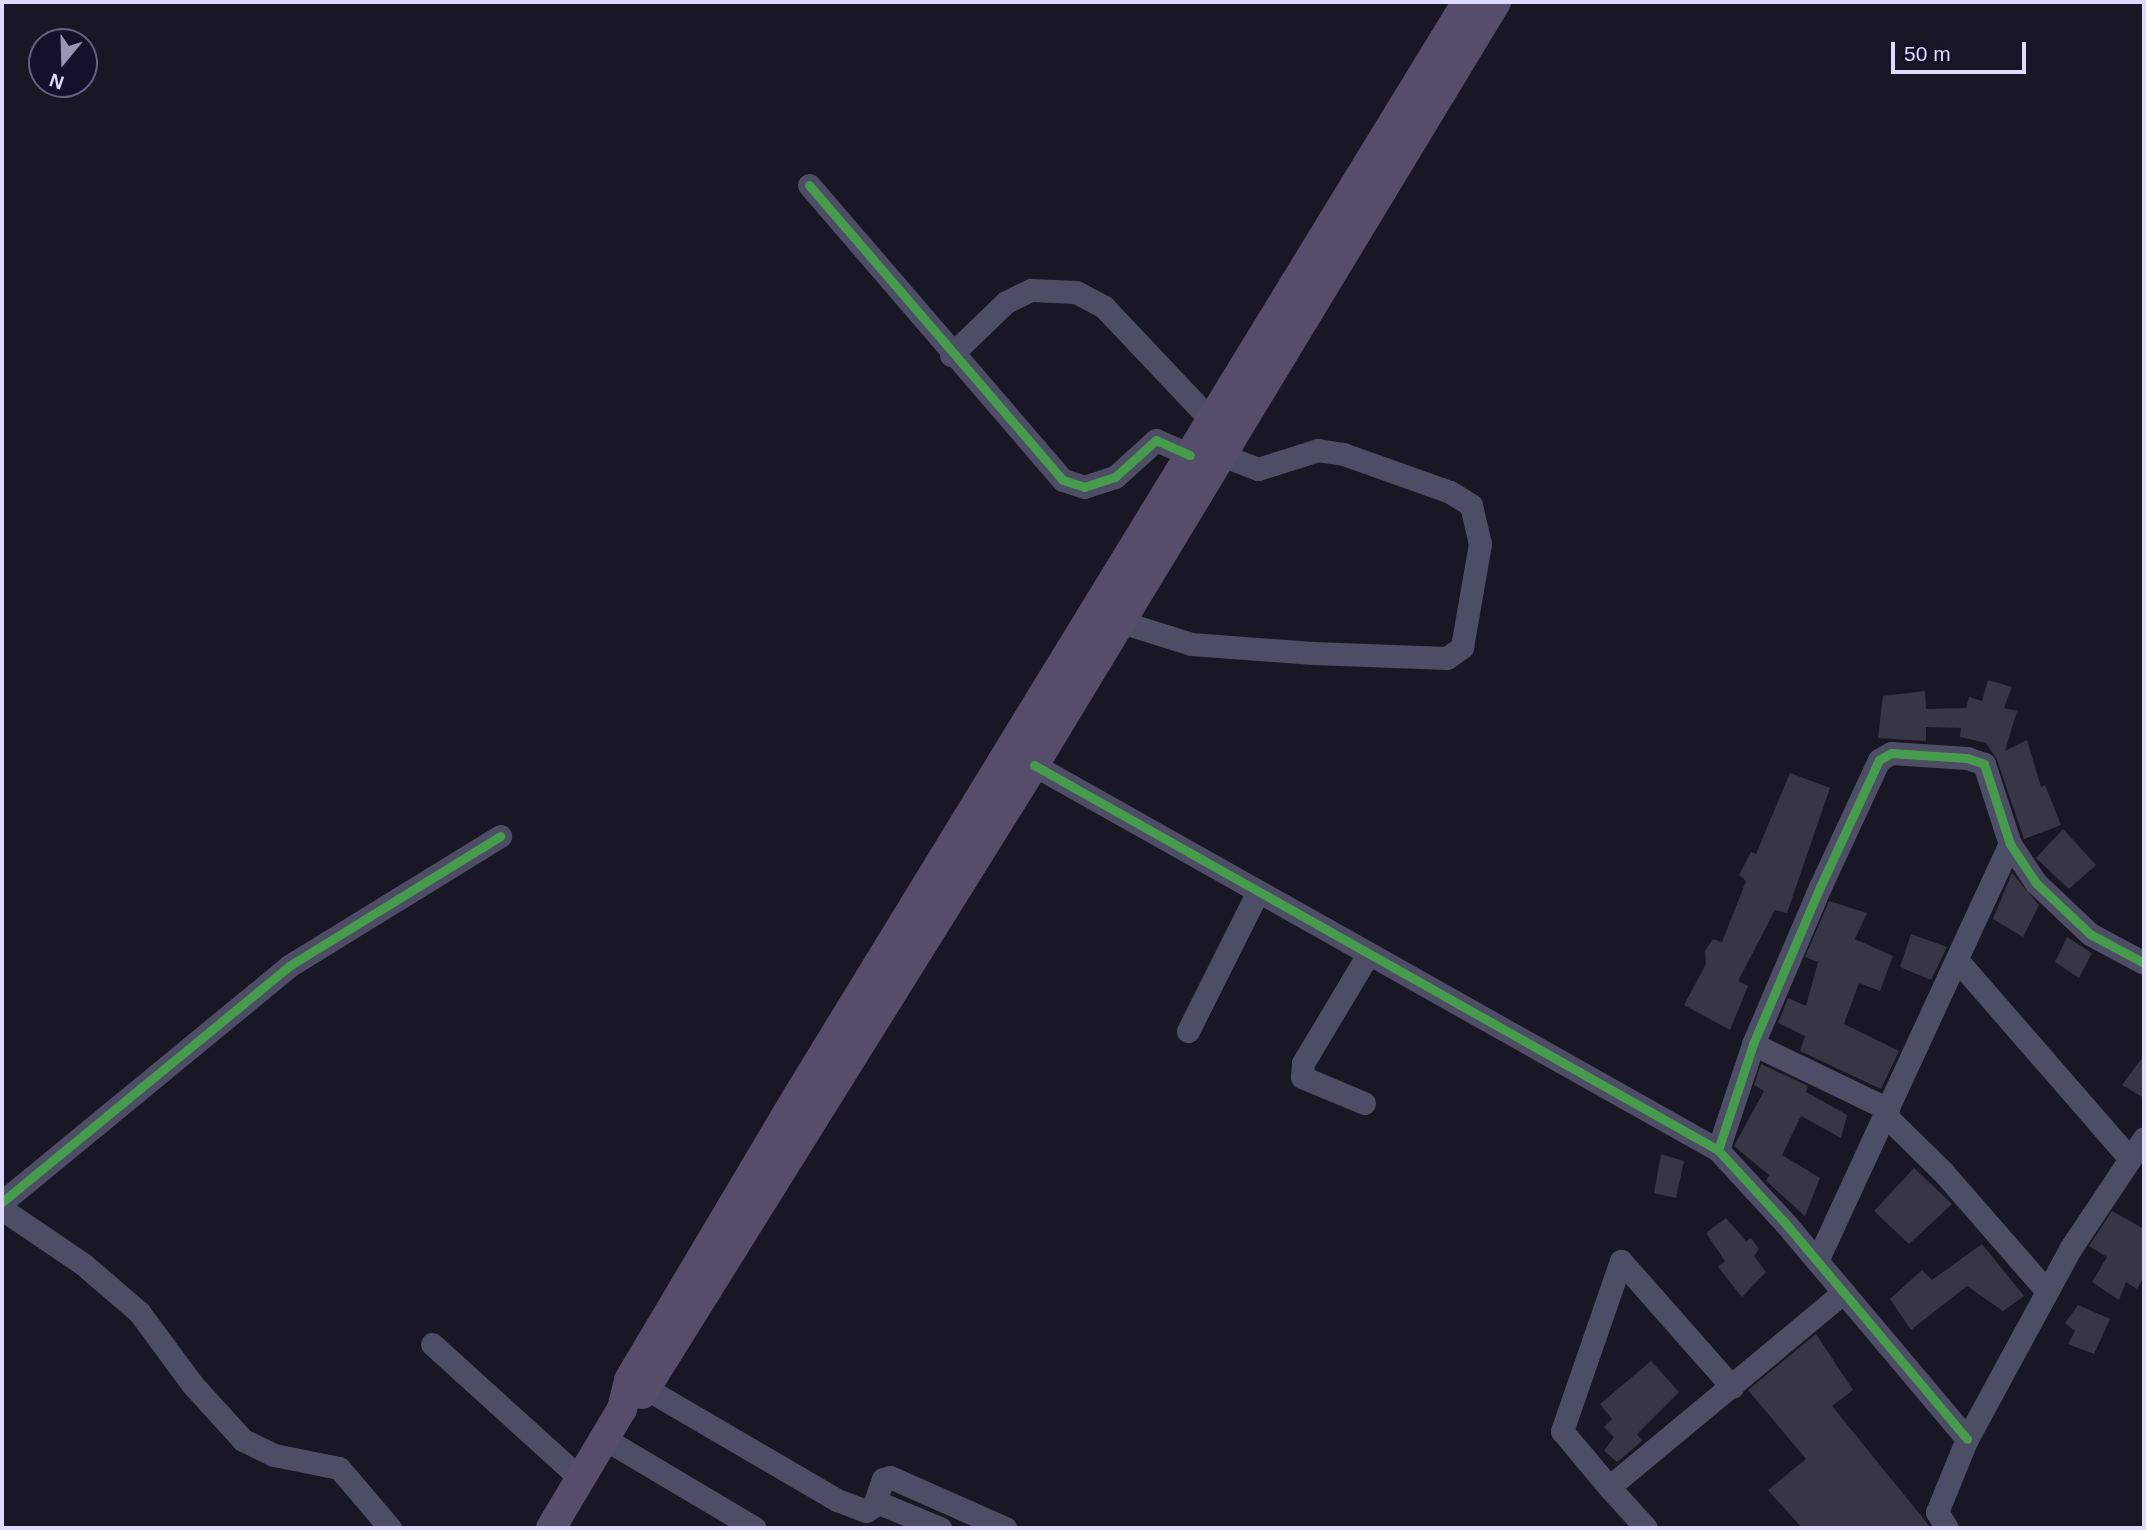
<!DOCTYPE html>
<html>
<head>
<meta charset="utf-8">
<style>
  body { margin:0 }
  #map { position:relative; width:2146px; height:1530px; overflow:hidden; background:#191725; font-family:Arial,sans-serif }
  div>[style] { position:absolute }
  .building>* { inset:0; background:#383546 }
  .minor>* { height:23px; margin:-11.5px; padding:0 11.5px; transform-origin:11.5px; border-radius:11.5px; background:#4d4d65 }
  .major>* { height:30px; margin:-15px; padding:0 15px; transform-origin:15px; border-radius:15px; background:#554d6a }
  .cycleway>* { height:9px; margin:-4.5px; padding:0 4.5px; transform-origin:4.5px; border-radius:4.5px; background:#469c4c }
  span { translate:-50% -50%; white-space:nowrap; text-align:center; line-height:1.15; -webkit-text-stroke:5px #15112b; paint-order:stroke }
  .frame { position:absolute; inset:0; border:4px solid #dedbff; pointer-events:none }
  .north { position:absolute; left:28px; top:28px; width:70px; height:70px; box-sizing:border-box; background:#15112b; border:2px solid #656280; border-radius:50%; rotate:199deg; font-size:19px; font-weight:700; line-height:28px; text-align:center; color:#dedbff }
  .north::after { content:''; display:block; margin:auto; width:24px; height:32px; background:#9996b3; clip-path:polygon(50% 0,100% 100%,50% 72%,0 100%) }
  .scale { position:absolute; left:1891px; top:42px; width:135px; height:32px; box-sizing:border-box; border:4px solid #dedbff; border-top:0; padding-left:9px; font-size:21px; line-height:24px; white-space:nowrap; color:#dedbff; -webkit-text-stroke:5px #15112b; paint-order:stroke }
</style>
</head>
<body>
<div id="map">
  <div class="building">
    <div style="clip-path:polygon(1988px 680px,2012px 687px,2004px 708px,2017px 711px,2005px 751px,2027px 740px,2041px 787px,2045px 785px,2061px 825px,2024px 839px,1997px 760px,1986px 743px,1960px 737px,1961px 728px,1926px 727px,1926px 741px,1878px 738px,1883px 696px,1925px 691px,1926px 709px,1966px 708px,1969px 697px,1982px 701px)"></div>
    <div style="clip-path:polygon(1790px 773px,1830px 788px,1787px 913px,1775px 910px,1738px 981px,1748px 986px,1730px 1030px,1684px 1005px,1706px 964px,1705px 951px,1713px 939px,1722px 942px,1746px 881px,1739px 875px,1751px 852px,1756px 854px)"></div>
    <div style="clip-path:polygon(2063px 829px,2096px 865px,2069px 889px,2036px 858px)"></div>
    <div style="clip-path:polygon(2012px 873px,2039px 905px,2023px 937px,1993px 919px)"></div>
    <div style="clip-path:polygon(1829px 901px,1867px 913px,1855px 939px,1893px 956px,1880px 991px,1859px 983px,1844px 1024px,1899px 1051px,1881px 1089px,1800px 1051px,1805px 1036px,1778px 1023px,1788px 998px,1806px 1006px,1818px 962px,1805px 957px)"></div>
    <div style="clip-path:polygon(1911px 934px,1947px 947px,1931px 980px,1900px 967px)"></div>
    <div style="clip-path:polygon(2067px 937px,2092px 953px,2079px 978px,2055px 962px)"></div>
    <div style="clip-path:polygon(2144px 1055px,2144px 1098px,2122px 1085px)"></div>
    <div style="clip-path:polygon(1761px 1064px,1808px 1086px,1806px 1092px,1847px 1115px,1841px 1138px,1801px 1116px,1782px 1155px,1820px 1178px,1805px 1216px,1766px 1181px,1769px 1175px,1734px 1146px,1764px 1091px,1754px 1085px)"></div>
    <div style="clip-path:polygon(1661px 1154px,1684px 1161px,1676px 1198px,1654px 1193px)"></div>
    <div style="clip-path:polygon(1914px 1168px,1952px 1204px,1909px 1244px,1874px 1211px)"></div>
    <div style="clip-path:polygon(2112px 1211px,2144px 1229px,2144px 1277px,2137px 1289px,2126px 1282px,2119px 1300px,2092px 1282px,2107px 1257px,2089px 1246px)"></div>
    <div style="clip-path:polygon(1726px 1218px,1746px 1241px,1751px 1238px,1759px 1249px,1754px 1256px,1766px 1272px,1742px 1297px,1718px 1267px,1725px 1261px,1706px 1233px)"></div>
    <div style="clip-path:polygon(1982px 1244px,2024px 1296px,2003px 1311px,1967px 1286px,1911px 1330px,1890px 1299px,1922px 1270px,1932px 1280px)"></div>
    <div style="clip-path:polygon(2078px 1305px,2110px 1319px,2094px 1354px,2068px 1344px,2075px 1331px,2065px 1323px)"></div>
    <div style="clip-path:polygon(1816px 1334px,1853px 1390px,1832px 1406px,1931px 1528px,1802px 1528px,1768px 1490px,1806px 1459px,1748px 1390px)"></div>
    <div style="clip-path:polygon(1651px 1361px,1679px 1392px,1637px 1434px,1642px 1441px,1617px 1462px,1604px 1451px,1614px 1437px,1604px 1427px,1612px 1419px,1600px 1404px)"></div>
  </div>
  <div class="minor">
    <div style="left:809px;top:185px;width:389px;rotate:49.3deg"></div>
    <div style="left:1063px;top:480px;width:22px;rotate:18deg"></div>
    <div style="left:1084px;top:487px;width:33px;rotate:-18deg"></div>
    <div style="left:1115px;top:477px;width:55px;rotate:-42.1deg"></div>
    <div style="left:1156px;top:440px;width:37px;rotate:24deg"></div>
    <div style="left:951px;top:355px;width:76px;rotate:-43.9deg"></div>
    <div style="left:1006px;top:302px;width:28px;rotate:-26deg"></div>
    <div style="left:1031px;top:290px;width:45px;rotate:2.5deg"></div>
    <div style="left:1076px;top:292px;width:32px;rotate:28deg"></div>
    <div style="left:1104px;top:307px;width:156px;rotate:46.6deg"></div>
    <div style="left:1121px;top:622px;width:73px;rotate:17.4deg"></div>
    <div style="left:1191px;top:644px;width:122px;rotate:4.2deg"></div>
    <div style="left:1313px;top:653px;width:134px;rotate:2.1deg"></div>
    <div style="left:1447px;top:658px;width:19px;rotate:-36deg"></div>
    <div style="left:1462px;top:647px;width:105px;rotate:-80.1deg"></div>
    <div style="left:1480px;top:544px;width:40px;rotate:-103deg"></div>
    <div style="left:1471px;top:505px;width:25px;rotate:-148deg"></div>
    <div style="left:1450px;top:492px;width:114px;rotate:-160.4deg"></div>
    <div style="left:1343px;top:454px;width:25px;rotate:-171deg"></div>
    <div style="left:1318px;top:450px;width:63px;rotate:162.4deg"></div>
    <div style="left:1258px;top:469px;width:39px;rotate:-159deg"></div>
    <div style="left:1034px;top:765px;width:785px;rotate:29.37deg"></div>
    <div style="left:1718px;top:1150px;width:100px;rotate:47.4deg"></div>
    <div style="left:1786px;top:1224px;width:281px;rotate:49.9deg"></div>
    <div style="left:1958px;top:961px;width:262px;rotate:49deg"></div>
    <div style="left:1188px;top:1031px;width:154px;rotate:-63.4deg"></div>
    <div style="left:1753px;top:1044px;width:150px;rotate:25.7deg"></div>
    <div style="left:1364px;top:1103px;width:67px;rotate:-157.2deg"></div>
    <div style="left:1302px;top:1077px;width:14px;rotate:-86deg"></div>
    <div style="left:1303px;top:1063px;width:125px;rotate:-59.1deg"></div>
    <div style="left:1885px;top:1115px;width:81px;rotate:44.5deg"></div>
    <div style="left:1943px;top:1172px;width:157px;rotate:48.9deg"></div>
    <div style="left:1718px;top:1150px;width:112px;rotate:-71.7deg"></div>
    <div style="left:1753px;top:1044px;width:171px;rotate:-66.9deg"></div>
    <div style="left:1820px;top:887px;width:140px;rotate:-65.1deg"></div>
    <div style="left:1879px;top:760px;width:14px;rotate:-30deg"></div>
    <div style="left:1891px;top:753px;width:76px;rotate:3.8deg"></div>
    <div style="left:1967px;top:758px;width:18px;rotate:19deg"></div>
    <div style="left:1984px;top:764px;width:84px;rotate:72deg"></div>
    <div style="left:2010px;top:844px;width:47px;rotate:56.3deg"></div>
    <div style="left:2036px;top:883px;width:74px;rotate:43.4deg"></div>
    <div style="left:2090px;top:934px;width:61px;rotate:28.2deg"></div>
    <div style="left:2px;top:1202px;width:372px;rotate:-39.4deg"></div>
    <div style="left:289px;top:966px;width:248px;rotate:-31.6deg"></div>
    <div style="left:2px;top:1209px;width:98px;rotate:34.2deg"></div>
    <div style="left:83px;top:1264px;width:74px;rotate:40.6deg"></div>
    <div style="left:139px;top:1312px;width:89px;rotate:53.6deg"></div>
    <div style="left:192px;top:1384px;width:76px;rotate:47.7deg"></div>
    <div style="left:243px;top:1440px;width:34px;rotate:26deg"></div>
    <div style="left:274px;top:1455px;width:66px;rotate:11.3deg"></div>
    <div style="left:339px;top:1468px;width:79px;rotate:49.6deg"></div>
    <div style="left:1817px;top:1261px;width:459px;rotate:-65.2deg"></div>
    <div style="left:432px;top:1344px;width:201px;rotate:42.2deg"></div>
    <div style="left:647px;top:1389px;width:220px;rotate:30.3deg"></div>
    <div style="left:837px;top:1500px;width:31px;rotate:21deg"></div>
    <div style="left:866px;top:1511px;width:15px;rotate:-32deg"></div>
    <div style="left:879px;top:1503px;width:66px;rotate:22.3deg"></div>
    <div style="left:605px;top:1439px;width:174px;rotate:30.7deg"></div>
    <div style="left:1609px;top:1487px;width:73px;rotate:-130deg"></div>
    <div style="left:1562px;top:1431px;width:180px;rotate:-70.9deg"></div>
    <div style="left:1621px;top:1261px;width:168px;rotate:48.6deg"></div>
    <div style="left:875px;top:1502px;width:24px;rotate:-71deg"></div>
    <div style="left:883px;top:1479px;width:7px;rotate:-16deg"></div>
    <div style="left:890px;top:1477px;width:126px;rotate:23.9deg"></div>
    <div style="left:1646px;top:1528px;width:55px;rotate:-132.1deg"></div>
    <div style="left:1609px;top:1487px;width:305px;rotate:-39.7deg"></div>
    <div style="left:1947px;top:1528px;width:19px;rotate:-122deg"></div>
    <div style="left:1937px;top:1512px;width:79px;rotate:-67.7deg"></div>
    <div style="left:1967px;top:1439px;width:216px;rotate:-61.5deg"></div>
    <div style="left:2070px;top:1249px;width:133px;rotate:-56.3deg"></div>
  </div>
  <div class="major">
    <div style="left:642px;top:1394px;width:741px;rotate:-58.07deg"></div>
    <div style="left:1034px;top:765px;width:892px;rotate:-58.8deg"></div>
    <div style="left:551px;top:1528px;width:139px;rotate:-59.2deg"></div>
    <div style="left:622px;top:1409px;width:30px;rotate:-76deg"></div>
    <div style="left:629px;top:1380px;width:329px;rotate:-59.3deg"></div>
    <div style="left:797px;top:1097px;width:1284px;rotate:-58.54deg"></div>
  </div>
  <div class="cycleway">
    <div style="left:809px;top:185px;width:389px;rotate:49.3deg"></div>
    <div style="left:1063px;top:480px;width:22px;rotate:18deg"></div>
    <div style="left:1084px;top:487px;width:33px;rotate:-18deg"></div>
    <div style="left:1115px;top:477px;width:55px;rotate:-42.1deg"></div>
    <div style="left:1156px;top:440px;width:37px;rotate:24deg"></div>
    <div style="left:1034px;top:765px;width:785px;rotate:29.37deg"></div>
    <div style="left:1718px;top:1150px;width:100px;rotate:47.4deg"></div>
    <div style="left:1786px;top:1224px;width:281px;rotate:49.9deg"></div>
    <div style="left:1718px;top:1150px;width:112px;rotate:-71.7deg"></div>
    <div style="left:1753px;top:1044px;width:171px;rotate:-66.9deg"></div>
    <div style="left:1820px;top:887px;width:140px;rotate:-65.1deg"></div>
    <div style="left:1879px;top:760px;width:14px;rotate:-30deg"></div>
    <div style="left:1891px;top:753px;width:76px;rotate:3.8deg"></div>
    <div style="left:1967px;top:758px;width:18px;rotate:19deg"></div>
    <div style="left:1984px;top:764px;width:84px;rotate:72deg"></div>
    <div style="left:2010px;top:844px;width:47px;rotate:56.3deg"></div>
    <div style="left:2036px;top:883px;width:74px;rotate:43.4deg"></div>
    <div style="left:2090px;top:934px;width:61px;rotate:28.2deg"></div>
    <div style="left:2px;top:1202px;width:372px;rotate:-39.4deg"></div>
    <div style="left:289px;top:966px;width:248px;rotate:-31.6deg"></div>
  </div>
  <div class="frame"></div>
  <div class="north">N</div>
  <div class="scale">50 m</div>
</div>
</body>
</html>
